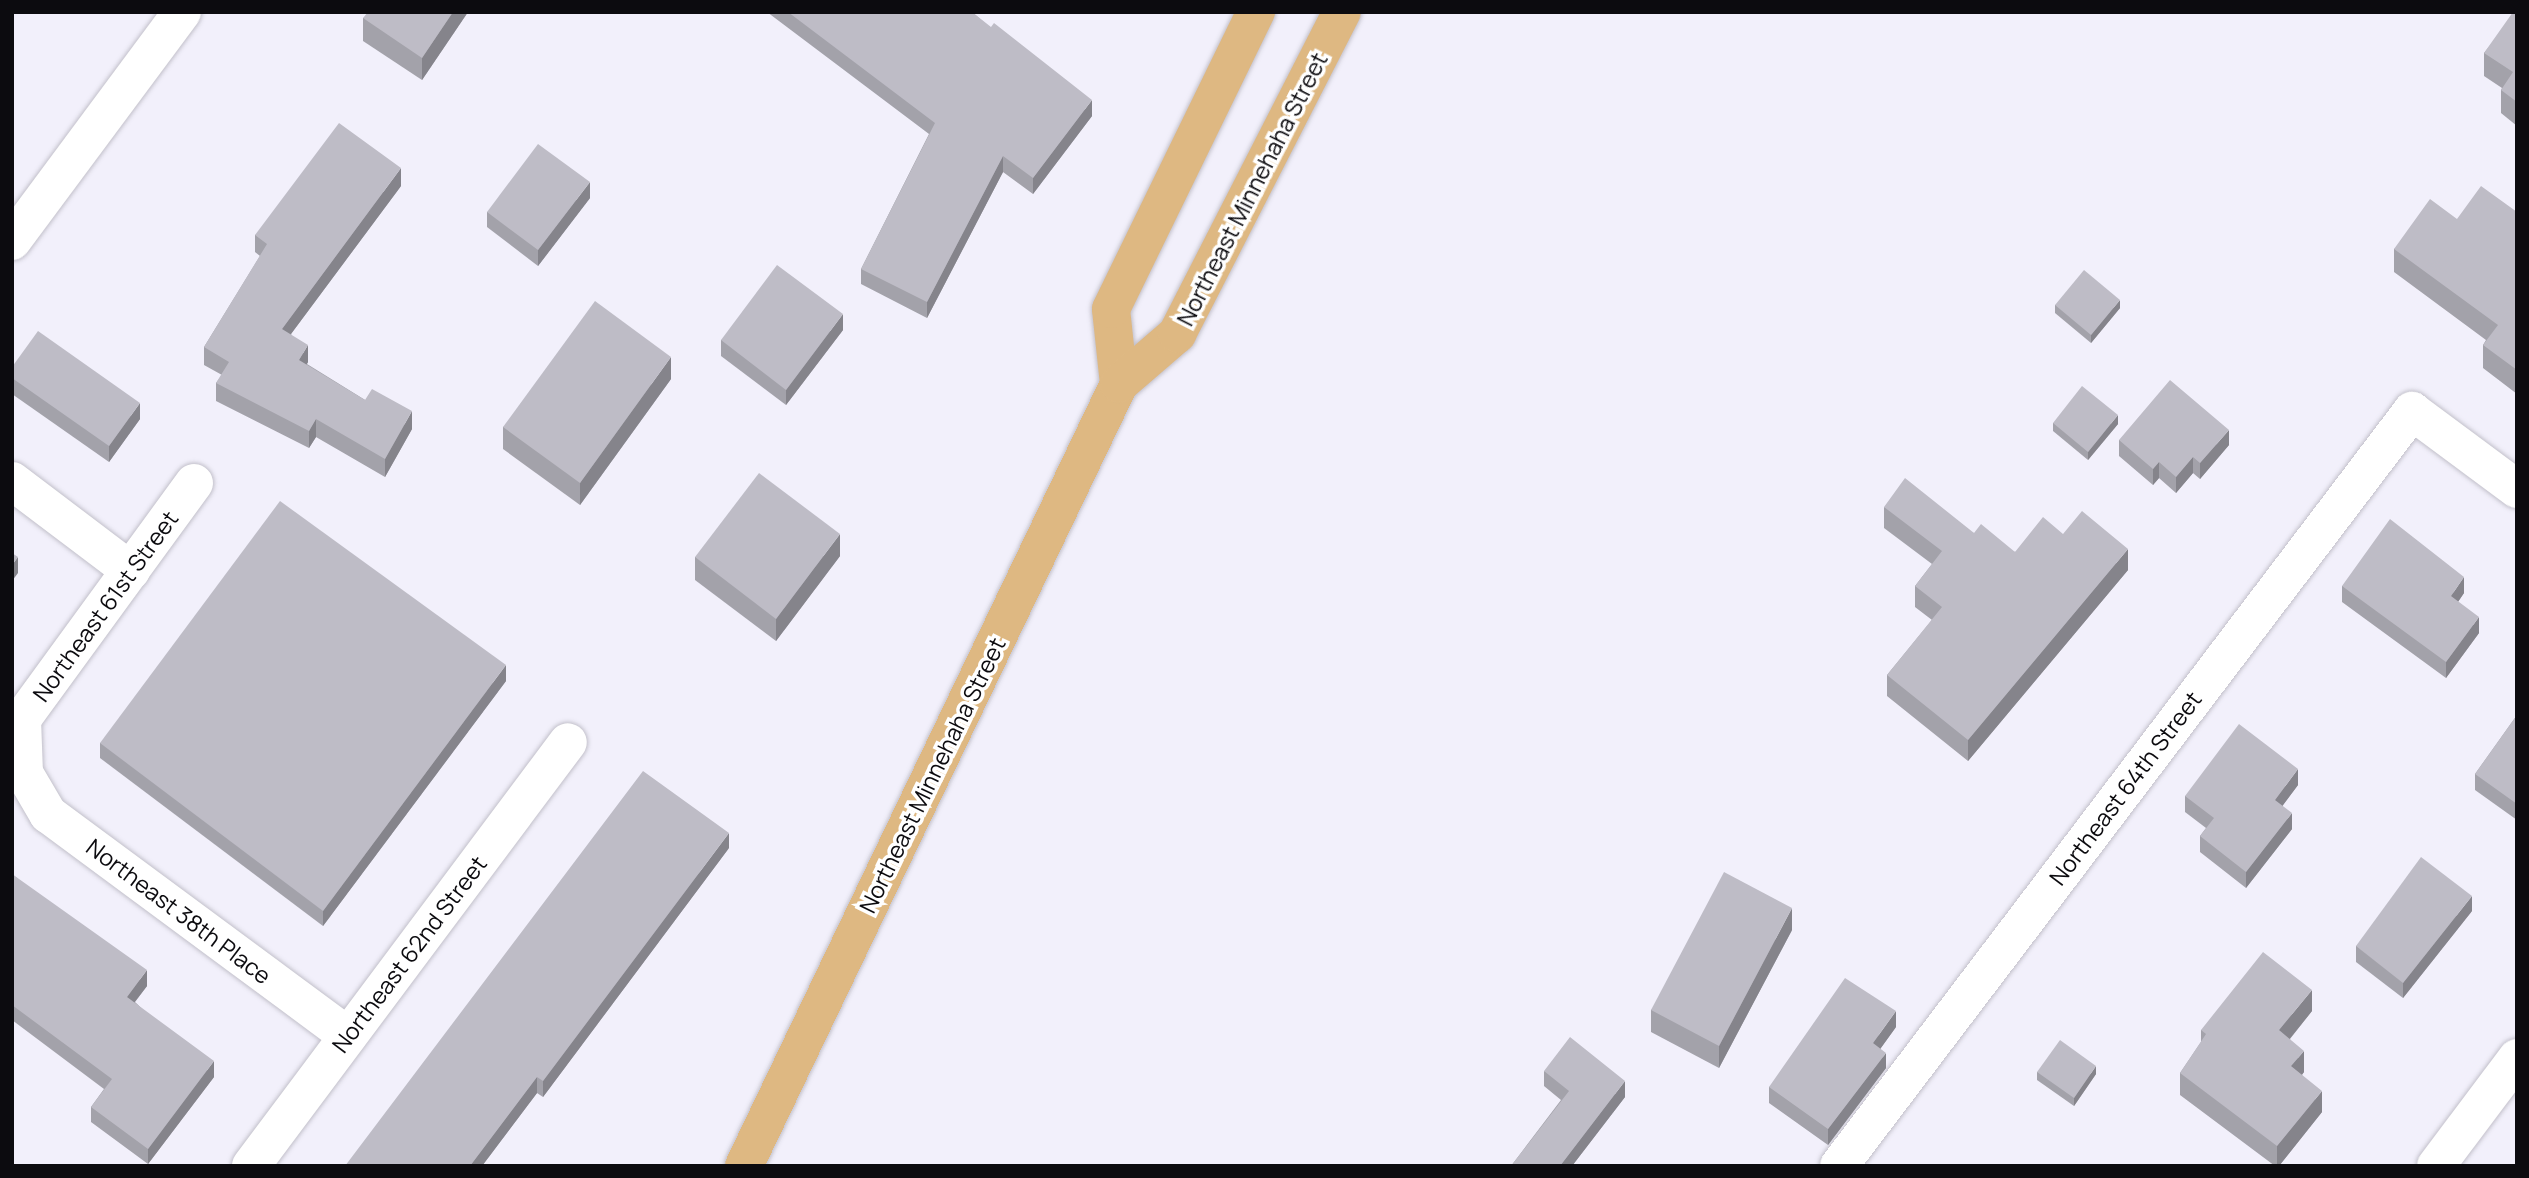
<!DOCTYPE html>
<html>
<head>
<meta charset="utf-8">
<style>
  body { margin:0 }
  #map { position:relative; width:2529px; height:1178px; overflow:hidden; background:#f2f0fb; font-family:Manrope,sans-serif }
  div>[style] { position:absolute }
  .roads { filter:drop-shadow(0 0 2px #c2c0ca) drop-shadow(0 0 2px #c2c0ca) }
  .minor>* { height:38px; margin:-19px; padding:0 19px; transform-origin:19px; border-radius:19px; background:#fff }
  .major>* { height:38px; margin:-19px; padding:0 19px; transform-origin:19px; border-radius:19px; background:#deb882 }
  .wall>* { inset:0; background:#a3a2aa }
  .shaded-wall>* { inset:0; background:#85848b }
  .building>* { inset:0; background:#bebcc6 }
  span { translate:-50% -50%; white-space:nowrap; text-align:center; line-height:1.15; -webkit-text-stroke:7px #fff; paint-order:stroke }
  .street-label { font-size:23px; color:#0c0b0f }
  .frame { position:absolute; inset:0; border:14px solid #0c0b0f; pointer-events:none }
</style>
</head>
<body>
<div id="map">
  <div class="roads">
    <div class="minor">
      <div style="left:12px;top:241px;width:285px;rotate:-53.4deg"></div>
      <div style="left:12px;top:481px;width:149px;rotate:37.1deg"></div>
      <div style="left:194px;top:483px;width:292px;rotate:126.1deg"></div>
      <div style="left:22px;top:719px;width:54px;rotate:87.9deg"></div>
      <div style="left:24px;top:773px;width:48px;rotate:59.7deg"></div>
      <div style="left:48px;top:814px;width:373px;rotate:36.5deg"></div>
      <div style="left:251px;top:1166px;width:529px;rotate:-53.22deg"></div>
      <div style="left:1839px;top:1166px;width:948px;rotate:-52.8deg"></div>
      <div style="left:2412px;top:411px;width:131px;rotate:36.6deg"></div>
      <div style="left:2436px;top:1166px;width:135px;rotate:-53.1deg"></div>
    </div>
    <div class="major">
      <div style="left:1119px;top:384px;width:75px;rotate:-96.1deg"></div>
      <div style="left:1111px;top:309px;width:331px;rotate:-64deg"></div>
      <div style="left:744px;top:1166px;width:867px;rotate:-64.38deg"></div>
      <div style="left:1119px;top:384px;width:77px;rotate:-40.8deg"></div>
      <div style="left:1177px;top:334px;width:362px;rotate:-62.9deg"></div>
    </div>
  </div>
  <div class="wall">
    <div style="clip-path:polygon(468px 12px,422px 80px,363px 41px,363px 18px)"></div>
    <div style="clip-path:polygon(767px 12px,972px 12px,1092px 116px,1033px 194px,1003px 172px,927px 318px,861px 284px,861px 269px,929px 134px)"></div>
    <div style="clip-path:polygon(2517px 12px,2517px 126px,2501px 113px,2501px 90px,2502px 88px,2484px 76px,2484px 53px)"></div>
    <div style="clip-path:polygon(401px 186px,291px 334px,308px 362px,307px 364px,412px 429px,385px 477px,316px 437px,309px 448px,216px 401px,216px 383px,222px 375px,204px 365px,204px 347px,260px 256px,255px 252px,255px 235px)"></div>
    <div style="clip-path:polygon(590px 198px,538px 266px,487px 227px,487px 212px)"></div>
    <div style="clip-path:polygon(2517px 212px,2517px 394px,2483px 368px,2483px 345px,2486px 340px,2394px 272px,2394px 249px,2457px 219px)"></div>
    <div style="clip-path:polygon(2055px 305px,2120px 308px,2091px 343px,2055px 313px)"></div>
    <div style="clip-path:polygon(843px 330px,786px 405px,721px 356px,721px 340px)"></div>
    <div style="clip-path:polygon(12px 378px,140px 419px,109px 462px,12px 394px)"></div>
    <div style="clip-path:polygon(671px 379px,580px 505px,503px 449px,503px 427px)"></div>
    <div style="clip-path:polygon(2053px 423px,2118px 424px,2088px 460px,2053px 431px)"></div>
    <div style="clip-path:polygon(2119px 440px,2229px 445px,2200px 479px,2193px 473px,2176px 493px,2159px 478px,2153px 485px,2119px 456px)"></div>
    <div style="clip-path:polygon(1884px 507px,1974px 533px,2015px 552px,2063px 534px,2128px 570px,1968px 761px,1887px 696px,1887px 675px,1932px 620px,1915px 607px,1915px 586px,1932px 564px,1884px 528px)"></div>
    <div style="clip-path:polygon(840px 556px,776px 641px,695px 580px,695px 557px)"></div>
    <div style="clip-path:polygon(2342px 586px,2464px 593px,2458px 602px,2479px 633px,2446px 678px,2342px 602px)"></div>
    <div style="clip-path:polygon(506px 681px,323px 926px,100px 758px,100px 743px)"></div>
    <div style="clip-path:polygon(2517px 715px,2517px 820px,2475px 790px,2475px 774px)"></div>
    <div style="clip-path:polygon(2298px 785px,2282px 806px,2292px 829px,2246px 888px,2200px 852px,2200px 836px,2206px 828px,2185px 812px,2185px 796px)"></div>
    <div style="clip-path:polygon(729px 848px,543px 1097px,537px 1093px,482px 1166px,345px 1166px)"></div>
    <div style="clip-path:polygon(12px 874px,147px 986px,135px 1002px,214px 1077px,148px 1164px,91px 1122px,91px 1107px,104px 1089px,12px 1020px)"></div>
    <div style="clip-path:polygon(2472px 911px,2403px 998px,2356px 962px,2356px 946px)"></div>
    <div style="clip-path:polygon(1792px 930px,1719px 1068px,1651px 1032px,1651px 1010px)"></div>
    <div style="clip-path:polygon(2312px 1011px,2290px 1039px,2304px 1072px,2302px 1075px,2322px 1112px,2279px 1166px,2275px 1166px,2180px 1095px,2180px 1073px,2201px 1042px,2201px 1030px)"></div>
    <div style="clip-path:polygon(1896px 1027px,1880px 1049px,1886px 1068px,1828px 1145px,1769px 1103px,1769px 1087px)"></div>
    <div style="clip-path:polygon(1544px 1071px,1625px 1097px,1572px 1166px,1511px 1166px,1561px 1100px,1544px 1086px)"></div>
    <div style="clip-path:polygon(2037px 1072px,2096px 1074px,2074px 1106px,2037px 1080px)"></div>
  </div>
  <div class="shaded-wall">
    <div style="clip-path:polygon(453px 12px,468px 12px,422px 80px,422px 58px)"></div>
    <div style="clip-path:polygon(1092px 100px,1092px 116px,1033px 194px,1033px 178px)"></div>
    <div style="clip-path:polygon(1003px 156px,1003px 172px,927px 318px,927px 302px)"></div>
    <div style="clip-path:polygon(401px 168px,401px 186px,282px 346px,282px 329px)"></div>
    <div style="clip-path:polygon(590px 182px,590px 198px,538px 266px,538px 250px)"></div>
    <div style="clip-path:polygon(2120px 300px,2120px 308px,2091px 343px,2091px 335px)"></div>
    <div style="clip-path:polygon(843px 314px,843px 330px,786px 405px,786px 390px)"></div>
    <div style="clip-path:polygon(308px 345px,308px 362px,299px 377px,299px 360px)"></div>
    <div style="clip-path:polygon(671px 357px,671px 379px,580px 505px,580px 483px)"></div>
    <div style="clip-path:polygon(140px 403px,140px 419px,109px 462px,109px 446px)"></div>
    <div style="clip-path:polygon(412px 411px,412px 429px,385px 477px,385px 459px)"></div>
    <div style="clip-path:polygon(2118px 415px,2118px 424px,2088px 460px,2088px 452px)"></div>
    <div style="clip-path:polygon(316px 419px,316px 437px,309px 448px,309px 431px)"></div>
    <div style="clip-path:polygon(2229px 430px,2229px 445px,2200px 479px,2200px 463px)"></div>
    <div style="clip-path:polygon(2193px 457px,2193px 473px,2176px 493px,2176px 477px)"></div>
    <div style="clip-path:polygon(2159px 462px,2159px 478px,2153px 485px,2153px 469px)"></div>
    <div style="clip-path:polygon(840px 534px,840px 556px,776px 641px,776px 619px)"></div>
    <div style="clip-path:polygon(2128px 549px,2128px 570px,1968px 761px,1968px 740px)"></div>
    <div style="clip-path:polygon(18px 557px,18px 573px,12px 581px,12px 565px)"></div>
    <div style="clip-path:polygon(2464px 577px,2464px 593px,2451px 612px,2451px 596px)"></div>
    <div style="clip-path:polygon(2479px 617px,2479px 633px,2446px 678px,2446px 662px)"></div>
    <div style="clip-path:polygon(506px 665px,506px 681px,323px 926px,323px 911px)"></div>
    <div style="clip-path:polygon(2298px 769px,2298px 785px,2275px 816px,2275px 800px)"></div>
    <div style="clip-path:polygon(2292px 813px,2292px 829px,2246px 888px,2246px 872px)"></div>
    <div style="clip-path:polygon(729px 833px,729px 848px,543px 1097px,543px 1081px)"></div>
    <div style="clip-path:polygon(2472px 896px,2472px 911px,2403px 998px,2403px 983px)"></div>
    <div style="clip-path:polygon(1792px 908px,1792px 930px,1719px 1068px,1719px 1046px)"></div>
    <div style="clip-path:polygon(147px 970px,147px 986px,127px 1012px,127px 997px)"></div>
    <div style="clip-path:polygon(2312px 990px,2312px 1011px,2279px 1052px,2279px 1030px)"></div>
    <div style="clip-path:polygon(1896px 1011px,1896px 1027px,1873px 1059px,1873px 1043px)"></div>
    <div style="clip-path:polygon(2304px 1051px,2304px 1072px,2291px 1088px,2291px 1066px)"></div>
    <div style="clip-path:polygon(1886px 1053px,1886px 1068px,1828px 1145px,1828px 1129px)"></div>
    <div style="clip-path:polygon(214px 1061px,214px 1077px,148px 1164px,148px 1149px)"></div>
    <div style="clip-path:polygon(2096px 1066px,2096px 1074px,2074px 1106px,2074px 1098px)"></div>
    <div style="clip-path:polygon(537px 1077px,537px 1093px,482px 1166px,470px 1166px)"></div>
    <div style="clip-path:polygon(1625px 1081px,1625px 1097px,1572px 1166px,1560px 1166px)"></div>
    <div style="clip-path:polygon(2322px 1091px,2322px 1112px,2279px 1166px,2277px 1166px,2277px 1146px)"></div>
  </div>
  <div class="building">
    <div style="clip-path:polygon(368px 12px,453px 12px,422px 58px,363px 18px)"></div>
    <div style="clip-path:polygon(788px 12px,972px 12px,991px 27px,994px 23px,1092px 100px,1033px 178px,1003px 156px,927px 302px,861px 269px,935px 123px)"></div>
    <div style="clip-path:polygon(2513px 12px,2517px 12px,2517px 102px,2501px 90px,2513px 72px,2484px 53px)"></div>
    <div style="clip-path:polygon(339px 123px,401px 168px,282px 329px,308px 345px,299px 360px,365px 400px,372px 389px,412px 411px,385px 459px,316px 419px,309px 431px,216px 383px,229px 362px,204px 347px,267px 244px,255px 235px)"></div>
    <div style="clip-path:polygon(538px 144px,590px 182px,538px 250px,487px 212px)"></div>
    <div style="clip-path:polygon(2481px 186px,2517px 212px,2517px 370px,2483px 345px,2498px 325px,2394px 249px,2430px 199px,2457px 219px)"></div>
    <div style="clip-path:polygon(777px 265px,843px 314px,786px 390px,721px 340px)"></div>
    <div style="clip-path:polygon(2084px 270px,2120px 300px,2091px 335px,2055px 305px)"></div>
    <div style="clip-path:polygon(595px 301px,671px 357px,580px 483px,503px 427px)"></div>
    <div style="clip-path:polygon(38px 331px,140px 403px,109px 446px,12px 378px,12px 367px)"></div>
    <div style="clip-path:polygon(2170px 380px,2229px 430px,2200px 463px,2193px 457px,2176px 477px,2159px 462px,2153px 469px,2119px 440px)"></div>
    <div style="clip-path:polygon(2082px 386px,2118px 415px,2088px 452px,2053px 423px)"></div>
    <div style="clip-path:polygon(759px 473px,840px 534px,776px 619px,695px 557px)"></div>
    <div style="clip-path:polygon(1905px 478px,1974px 533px,1981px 524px,2015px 552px,2043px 517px,2063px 534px,2082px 511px,2128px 549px,1968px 740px,1887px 675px,1942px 607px,1915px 586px,1942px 551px,1884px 507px)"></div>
    <div style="clip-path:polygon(280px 501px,506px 665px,323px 911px,100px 743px)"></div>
    <div style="clip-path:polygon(2390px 519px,2464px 577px,2451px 596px,2479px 617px,2446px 662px,2342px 586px)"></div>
    <div style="clip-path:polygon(12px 553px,18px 557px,12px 565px)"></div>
    <div style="clip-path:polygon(2517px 715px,2517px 804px,2475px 774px)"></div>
    <div style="clip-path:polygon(2239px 724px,2298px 769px,2275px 800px,2292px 813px,2246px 872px,2200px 836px,2214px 818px,2185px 796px)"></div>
    <div style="clip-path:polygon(643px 771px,729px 833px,543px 1081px,537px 1077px,470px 1166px,345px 1166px)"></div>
    <div style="clip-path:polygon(2421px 857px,2472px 896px,2403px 983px,2356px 946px)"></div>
    <div style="clip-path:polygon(1724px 872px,1792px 908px,1719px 1046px,1651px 1010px)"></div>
    <div style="clip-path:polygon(12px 874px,147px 970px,127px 997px,214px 1061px,148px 1149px,91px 1107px,112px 1079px,12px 1005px)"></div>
    <div style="clip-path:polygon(2263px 952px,2312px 990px,2279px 1030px,2304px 1051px,2291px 1066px,2322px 1091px,2277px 1146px,2180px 1073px,2206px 1034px,2201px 1030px)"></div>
    <div style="clip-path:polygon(1845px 978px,1896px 1011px,1873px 1043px,1886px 1053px,1828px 1129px,1769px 1087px)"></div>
    <div style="clip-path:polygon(1570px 1037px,1625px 1081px,1560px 1166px,1511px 1166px,1569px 1091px,1544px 1071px)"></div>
    <div style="clip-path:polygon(2060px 1040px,2096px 1066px,2074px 1098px,2037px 1072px)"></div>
  </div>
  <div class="street-label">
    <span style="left:1252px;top:189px;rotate:-63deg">Northeast Minnehaha Street</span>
    <span style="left:105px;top:606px;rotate:-54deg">Northeast 61st Street</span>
    <span style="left:932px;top:775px;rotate:-64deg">Northeast Minnehaha Street</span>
    <span style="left:2125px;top:788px;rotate:-53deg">Northeast 64th Street</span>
    <span style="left:179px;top:911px;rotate:37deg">Northeast 38th Place</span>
    <span style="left:409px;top:954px;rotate:-53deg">Northeast 62nd Street</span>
  </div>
  <div class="frame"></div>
</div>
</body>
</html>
